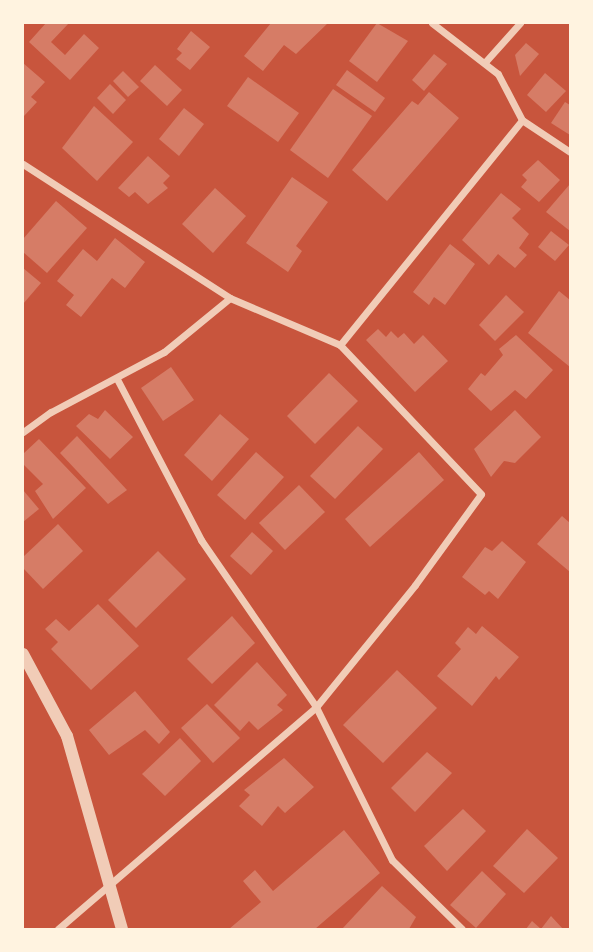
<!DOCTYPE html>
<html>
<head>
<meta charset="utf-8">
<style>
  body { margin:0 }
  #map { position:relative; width:593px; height:952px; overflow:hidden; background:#c8553d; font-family:"Work Sans",sans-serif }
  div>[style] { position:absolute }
  .building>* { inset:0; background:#d67c66 }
  .minor>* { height:7px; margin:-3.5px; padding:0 3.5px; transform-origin:3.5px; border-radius:3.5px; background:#f1ccb7 }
  .tertiary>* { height:12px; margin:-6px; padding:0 6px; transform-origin:6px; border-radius:6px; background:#f1ccb7 }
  span { translate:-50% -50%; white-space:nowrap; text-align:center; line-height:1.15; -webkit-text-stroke:7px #fff3e0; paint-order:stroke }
  .frame { position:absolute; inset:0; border:24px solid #fff3e0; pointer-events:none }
</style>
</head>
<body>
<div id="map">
  <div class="building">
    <div style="clip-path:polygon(46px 23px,69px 23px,51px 42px,65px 55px,84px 34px,99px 48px,70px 80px,29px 42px)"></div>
    <div style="clip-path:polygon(271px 23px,328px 23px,296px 54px,284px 45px,263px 71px,244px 56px)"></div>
    <div style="clip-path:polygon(377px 23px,408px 41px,377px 82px,349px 61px)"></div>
    <div style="clip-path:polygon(191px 31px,210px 47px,190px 70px,176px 59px,182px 53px,177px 49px)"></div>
    <div style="clip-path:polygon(526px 43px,539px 54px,520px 76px,515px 55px)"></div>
    <div style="clip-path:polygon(434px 54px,447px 64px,424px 91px,412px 80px)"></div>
    <div style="clip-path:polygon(23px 63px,45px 82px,31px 97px,37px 102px,24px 116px)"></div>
    <div style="clip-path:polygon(155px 65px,182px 90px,167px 106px,140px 81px)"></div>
    <div style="clip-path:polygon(347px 70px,385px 98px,375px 112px,336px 85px)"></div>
    <div style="clip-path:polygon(123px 71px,139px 87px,128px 97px,113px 81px)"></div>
    <div style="clip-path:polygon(545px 73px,566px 91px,546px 112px,527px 95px)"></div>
    <div style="clip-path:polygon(248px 77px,299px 113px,278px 142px,227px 106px)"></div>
    <div style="clip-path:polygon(110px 84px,126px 100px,113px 114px,97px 98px)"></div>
    <div style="clip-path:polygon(333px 89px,372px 116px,328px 178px,290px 150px)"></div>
    <div style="clip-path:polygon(429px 92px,459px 118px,387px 201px,352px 170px,412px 101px,418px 105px)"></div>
    <div style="clip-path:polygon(565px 102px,570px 105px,570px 135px,551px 123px)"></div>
    <div style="clip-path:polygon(94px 106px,133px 142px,97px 181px,62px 148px)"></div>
    <div style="clip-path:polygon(184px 108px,204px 124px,179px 156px,159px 139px)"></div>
    <div style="clip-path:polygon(148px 156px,170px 176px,163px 183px,168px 188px,148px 204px,135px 192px,129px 197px,118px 188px)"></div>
    <div style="clip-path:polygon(538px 160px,560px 180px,539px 202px,521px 187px,527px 180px,522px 175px)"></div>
    <div style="clip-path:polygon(292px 177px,328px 202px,296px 246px,302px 251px,288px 272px,246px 243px)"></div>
    <div style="clip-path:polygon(570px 184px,570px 231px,546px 212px)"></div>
    <div style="clip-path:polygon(215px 188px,246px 216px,213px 253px,182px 224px)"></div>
    <div style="clip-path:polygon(501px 193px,521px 209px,512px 218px,529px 234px,519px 248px,527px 255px,515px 268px,498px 254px,489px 265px,462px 240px)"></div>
    <div style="clip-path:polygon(56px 201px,87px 228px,47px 273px,23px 252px,23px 239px)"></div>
    <div style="clip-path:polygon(551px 231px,569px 245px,555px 261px,538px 247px)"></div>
    <div style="clip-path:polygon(115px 238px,145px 262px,125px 288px,112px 278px,81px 317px,66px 305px,74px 295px,57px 281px,83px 249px,97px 261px)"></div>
    <div style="clip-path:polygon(450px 244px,475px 264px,445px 305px,434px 297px,429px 305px,413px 292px)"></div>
    <div style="clip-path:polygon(23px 268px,41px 283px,23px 304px)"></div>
    <div style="clip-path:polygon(559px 291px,570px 300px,570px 367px,528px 333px)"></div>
    <div style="clip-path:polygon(506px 295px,524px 312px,495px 341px,479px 325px)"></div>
    <div style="clip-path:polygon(378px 329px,386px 337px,391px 331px,398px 338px,404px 333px,414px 344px,423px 335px,448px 361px,415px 392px,366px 340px)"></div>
    <div style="clip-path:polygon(516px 335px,553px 370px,526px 399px,515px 390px,491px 411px,468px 389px,481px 373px,485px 376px,503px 355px,499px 349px)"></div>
    <div style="clip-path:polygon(171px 367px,194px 400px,163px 421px,141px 388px)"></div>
    <div style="clip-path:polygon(329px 373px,358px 401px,315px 444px,287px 416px)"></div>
    <div style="clip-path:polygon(105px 410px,133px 437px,110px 459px,76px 426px,89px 414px,98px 419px)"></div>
    <div style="clip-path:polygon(515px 410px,541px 437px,515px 463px,504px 461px,491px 477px,474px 449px)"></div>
    <div style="clip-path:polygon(220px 414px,249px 439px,212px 481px,184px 455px)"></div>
    <div style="clip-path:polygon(358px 426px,383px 449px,335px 499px,310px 476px)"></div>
    <div style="clip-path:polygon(77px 436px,127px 490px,108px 504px,60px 453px)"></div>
    <div style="clip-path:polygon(39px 439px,86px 488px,53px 519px,35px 491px,43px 484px,23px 464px,23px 454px)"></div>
    <div style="clip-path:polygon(256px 452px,284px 477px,245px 520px,217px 495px)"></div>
    <div style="clip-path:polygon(419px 452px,444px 480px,370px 547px,345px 519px)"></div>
    <div style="clip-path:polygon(299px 485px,325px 512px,285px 550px,259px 523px)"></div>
    <div style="clip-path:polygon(23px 490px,39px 509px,23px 522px)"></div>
    <div style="clip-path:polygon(562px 516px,570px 523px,570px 572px,537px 544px)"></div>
    <div style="clip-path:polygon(58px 524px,83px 551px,43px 589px,23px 568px,23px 557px)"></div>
    <div style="clip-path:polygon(252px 532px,273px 551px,251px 575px,230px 556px)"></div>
    <div style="clip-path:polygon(502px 541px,526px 562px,498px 599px,489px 591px,485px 595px,462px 577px,485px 547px,492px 551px)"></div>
    <div style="clip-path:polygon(158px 551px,186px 579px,136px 628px,108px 600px)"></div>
    <div style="clip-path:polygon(98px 604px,139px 646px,91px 690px,51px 649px,58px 642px,45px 629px,56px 619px,69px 631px)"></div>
    <div style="clip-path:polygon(232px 616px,255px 643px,212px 684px,187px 659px)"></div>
    <div style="clip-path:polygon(482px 626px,519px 657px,499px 680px,496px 676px,472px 706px,437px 676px,461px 649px,455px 643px,468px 627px,476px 634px)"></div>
    <div style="clip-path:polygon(257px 662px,287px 695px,277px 705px,283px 710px,258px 730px,249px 721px,240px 731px,214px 705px)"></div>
    <div style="clip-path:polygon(397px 670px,437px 708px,383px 763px,343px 725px)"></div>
    <div style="clip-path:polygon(135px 691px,170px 732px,159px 744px,145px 730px,109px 755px,89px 730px)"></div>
    <div style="clip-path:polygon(207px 704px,240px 738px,213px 763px,181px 728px)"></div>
    <div style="clip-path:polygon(180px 738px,201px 761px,165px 796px,142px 774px)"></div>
    <div style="clip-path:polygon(427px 752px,452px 773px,415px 812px,391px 788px)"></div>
    <div style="clip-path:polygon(284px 758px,314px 787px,285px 813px,278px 806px,262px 826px,239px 806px,250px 795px,244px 790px)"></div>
    <div style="clip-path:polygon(463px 809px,486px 831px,447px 871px,424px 846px)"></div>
    <div style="clip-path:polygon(527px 829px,558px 858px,524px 893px,493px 866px)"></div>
    <div style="clip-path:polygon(344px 830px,380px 873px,315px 929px,229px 929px,261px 902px,243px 881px,255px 870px,273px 891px)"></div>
    <div style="clip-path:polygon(482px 871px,506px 894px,476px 928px,450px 905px)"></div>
    <div style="clip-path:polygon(382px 886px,416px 917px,409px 929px,342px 929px)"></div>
    <div style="clip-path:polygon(551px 916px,563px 929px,526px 929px,532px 921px,541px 929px)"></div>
  </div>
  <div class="minor">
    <div style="left:432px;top:23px;width:83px;rotate:37.7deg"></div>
    <div style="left:498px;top:74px;width:52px;rotate:62.4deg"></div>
    <div style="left:522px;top:120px;width:58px;rotate:33.7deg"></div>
    <div style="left:486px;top:61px;width:51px;rotate:-48.2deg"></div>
    <div style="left:23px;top:164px;width:247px;rotate:32.9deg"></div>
    <div style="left:117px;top:379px;width:182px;rotate:62.4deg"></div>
    <div style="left:201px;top:540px;width:203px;rotate:55.4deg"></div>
    <div style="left:316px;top:707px;width:171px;rotate:63.6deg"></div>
    <div style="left:392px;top:860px;width:98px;rotate:44.6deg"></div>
    <div style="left:23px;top:432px;width:34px;rotate:-36deg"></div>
    <div style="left:51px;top:412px;width:128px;rotate:-28deg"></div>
    <div style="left:164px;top:352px;width:85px;rotate:-39.3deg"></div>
    <div style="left:230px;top:298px;width:120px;rotate:23.1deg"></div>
    <div style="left:340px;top:345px;width:289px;rotate:-51deg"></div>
    <div style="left:58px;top:929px;width:340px;rotate:-40.7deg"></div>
    <div style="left:316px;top:707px;width:157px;rotate:-50.9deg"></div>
    <div style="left:415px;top:585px;width:112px;rotate:-54deg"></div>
    <div style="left:481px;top:494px;width:205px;rotate:-133.4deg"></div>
  </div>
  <div class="tertiary">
    <div style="left:23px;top:654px;width:93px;rotate:61.8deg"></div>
    <div style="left:67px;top:736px;width:201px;rotate:74.1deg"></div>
  </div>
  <div class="frame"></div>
</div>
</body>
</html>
